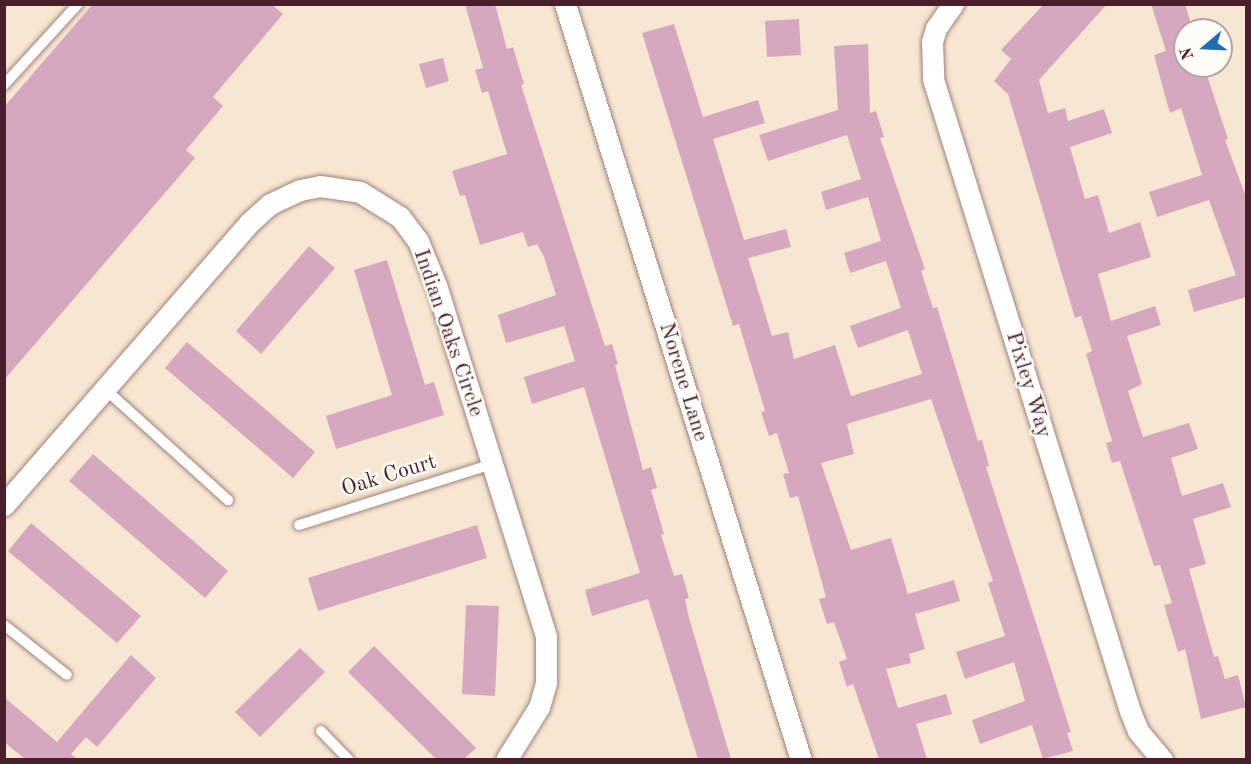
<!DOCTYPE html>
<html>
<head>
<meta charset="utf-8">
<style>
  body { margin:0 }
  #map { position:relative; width:1251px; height:764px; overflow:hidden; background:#f7e6d1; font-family:"Old Standard TT",serif }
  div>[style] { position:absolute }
  .building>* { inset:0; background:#d6a8bf }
  .roads { filter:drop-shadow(0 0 2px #a0827e) drop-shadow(0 0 2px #a0827e) }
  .lane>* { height:10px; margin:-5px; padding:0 5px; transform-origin:5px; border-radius:5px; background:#fff }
  .street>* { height:21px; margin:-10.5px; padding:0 10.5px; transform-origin:10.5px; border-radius:10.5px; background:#fff }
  span { translate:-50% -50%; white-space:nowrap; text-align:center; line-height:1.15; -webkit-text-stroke:5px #fdfcf7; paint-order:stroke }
  .street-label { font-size:22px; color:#4a1f2b }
  .frame { position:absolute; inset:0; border:6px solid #4a1f2b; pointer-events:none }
  .north { position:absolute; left:1173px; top:18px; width:60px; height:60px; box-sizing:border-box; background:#fdfcf7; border:2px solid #b5a4a5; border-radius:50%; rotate:251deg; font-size:16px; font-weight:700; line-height:24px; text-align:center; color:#4a1f2b }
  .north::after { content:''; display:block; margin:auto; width:21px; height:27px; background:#1f6fb2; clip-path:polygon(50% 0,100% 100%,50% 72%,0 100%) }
</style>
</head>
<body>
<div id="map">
  <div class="building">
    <div style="clip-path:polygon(93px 4px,271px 4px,283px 14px,213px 97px,223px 106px,186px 150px,195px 158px,4px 380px,4px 107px)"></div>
    <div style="clip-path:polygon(465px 4px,495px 4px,507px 49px,513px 47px,524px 84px,521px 85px,605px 346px,612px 344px,618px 364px,615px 365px,643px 470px,651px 467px,657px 488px,651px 490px,664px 534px,661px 535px,674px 576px,682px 574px,689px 598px,685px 599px,689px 618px,731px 759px,698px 759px,648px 599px,592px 616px,585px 590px,640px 573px,584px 387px,532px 404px,524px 377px,575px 361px,564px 326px,506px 343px,498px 315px,556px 295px,544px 257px,537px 244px,528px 247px,523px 232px,480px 245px,465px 195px,460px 196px,452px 171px,507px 154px,488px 91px,482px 93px,475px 70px,483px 68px)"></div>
    <div style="clip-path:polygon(1044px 4px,1107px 4px,1039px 80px,1048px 113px,1065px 108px,1068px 121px,1104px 109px,1112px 133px,1070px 147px,1085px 199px,1098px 195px,1109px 233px,1140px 222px,1151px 257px,1098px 274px,1111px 321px,1155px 306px,1161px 325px,1127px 336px,1142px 384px,1128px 391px,1143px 437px,1189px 423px,1198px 449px,1171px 458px,1182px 496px,1223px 483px,1231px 507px,1193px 519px,1206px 564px,1189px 569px,1214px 657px,1218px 656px,1225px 679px,1238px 675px,1246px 707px,1201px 719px,1185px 649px,1178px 652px,1164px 605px,1172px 603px,1160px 565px,1154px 566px,1120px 461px,1112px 463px,1106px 443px,1112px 441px,1086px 354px,1092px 351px,1081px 316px,1075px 318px,1008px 94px,994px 81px,1011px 59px,1001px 50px)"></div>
    <div style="clip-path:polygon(1151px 4px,1185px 4px,1193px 30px,1185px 30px,1185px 66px,1204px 66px,1228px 139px,1225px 140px,1246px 197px,1246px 297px,1194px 312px,1188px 290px,1236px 275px,1209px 200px,1157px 217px,1149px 192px,1202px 175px,1181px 108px,1170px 113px,1164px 92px,1154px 55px,1166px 51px)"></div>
    <div style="clip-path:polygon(799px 19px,801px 55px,767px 57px,765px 21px)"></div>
    <div style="clip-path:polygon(674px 24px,703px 117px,758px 100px,765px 123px,713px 139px,744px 240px,786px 229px,791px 247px,748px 258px,772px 336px,788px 332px,794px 359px,835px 345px,851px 396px,922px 374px,908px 330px,858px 348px,850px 326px,901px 308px,886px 261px,850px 273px,844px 253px,881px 241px,868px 197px,826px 210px,821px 192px,861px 179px,847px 135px,768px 161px,759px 135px,838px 110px,834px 46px,868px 44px,870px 113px,876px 111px,884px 137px,880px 138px,925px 269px,921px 271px,933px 308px,937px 307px,978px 441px,982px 440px,989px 466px,986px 467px,1071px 732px,1067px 733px,1073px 751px,1043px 759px,1032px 725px,980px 744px,972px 720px,1025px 701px,1014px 662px,965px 679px,956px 652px,1005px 636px,988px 583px,993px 581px,931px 399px,847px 424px,854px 454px,821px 463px,851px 550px,891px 538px,908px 594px,954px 580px,960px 601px,915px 614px,925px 649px,909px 654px,911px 663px,886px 669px,898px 708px,946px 694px,952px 714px,916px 724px,927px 759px,879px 759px,853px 684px,847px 687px,839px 662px,847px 659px,834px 622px,827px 624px,819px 599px,826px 597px,798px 496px,790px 498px,783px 474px,789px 473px,777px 433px,769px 436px,761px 412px,765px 411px,739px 324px,733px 326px,642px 33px)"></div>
    <div style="clip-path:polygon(443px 58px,449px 81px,426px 88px,419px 64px)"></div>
    <div style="clip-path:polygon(309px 246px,335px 268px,261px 354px,236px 331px)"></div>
    <div style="clip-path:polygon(387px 260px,425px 385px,434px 382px,444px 415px,336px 449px,326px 416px,392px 395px,354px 270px)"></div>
    <div style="clip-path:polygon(187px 342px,315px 452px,293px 478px,165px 368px)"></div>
    <div style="clip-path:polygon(93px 454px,228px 571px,205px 598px,69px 481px)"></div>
    <div style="clip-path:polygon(31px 523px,141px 616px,117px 643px,8px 551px)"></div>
    <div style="clip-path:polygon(477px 525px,487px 558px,318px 611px,308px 578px)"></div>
    <div style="clip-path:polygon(466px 605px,499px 606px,495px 696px,462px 694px)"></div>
    <div style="clip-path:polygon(374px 646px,476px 748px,464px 759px,436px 759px,348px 672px)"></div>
    <div style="clip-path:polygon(300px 648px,325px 672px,260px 737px,235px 712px)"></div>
    <div style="clip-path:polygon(131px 655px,156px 678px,97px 747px,86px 737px,71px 754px,77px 759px,25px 759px,4px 742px,4px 697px,57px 742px)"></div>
  </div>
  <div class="roads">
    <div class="lane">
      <div style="left:4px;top:85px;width:110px;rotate:-47.6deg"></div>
      <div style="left:105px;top:389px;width:166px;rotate:42.1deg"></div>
      <div style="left:299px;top:525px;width:202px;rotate:-17.5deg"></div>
      <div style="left:4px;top:625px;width:80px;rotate:38.4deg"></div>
      <div style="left:321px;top:731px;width:40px;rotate:46deg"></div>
    </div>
    <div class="street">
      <div style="left:565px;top:4px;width:792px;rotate:72.66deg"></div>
      <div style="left:953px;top:4px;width:29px;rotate:125deg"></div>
      <div style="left:936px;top:28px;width:15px;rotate:106deg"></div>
      <div style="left:932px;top:42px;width:37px;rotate:88deg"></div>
      <div style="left:933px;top:79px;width:662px;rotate:72.69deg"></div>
      <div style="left:1130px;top:711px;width:22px;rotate:68deg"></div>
      <div style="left:1138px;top:731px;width:38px;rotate:50deg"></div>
      <div style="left:4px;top:505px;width:375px;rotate:-49deg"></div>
      <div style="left:250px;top:222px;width:27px;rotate:-42deg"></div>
      <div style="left:270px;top:204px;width:33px;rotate:-25deg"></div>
      <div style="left:300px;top:190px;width:20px;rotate:-11deg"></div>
      <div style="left:320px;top:186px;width:40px;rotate:8.5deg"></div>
      <div style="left:360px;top:192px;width:47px;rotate:32deg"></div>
      <div style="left:400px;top:217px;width:30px;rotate:53deg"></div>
      <div style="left:418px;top:241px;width:48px;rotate:67.8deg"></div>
      <div style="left:436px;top:285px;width:368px;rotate:72.6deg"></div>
      <div style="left:546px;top:636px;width:47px;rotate:90deg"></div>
      <div style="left:546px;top:683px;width:25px;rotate:106deg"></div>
      <div style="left:539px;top:707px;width:62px;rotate:121.9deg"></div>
    </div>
  </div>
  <div class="street-label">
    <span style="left:448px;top:333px;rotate:71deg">Indian Oaks Circle</span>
    <span style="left:683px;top:382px;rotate:73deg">Norene Lane</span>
    <span style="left:1028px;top:385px;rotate:73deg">Pixley Way</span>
    <span style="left:389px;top:476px;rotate:-17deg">Oak Court</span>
  </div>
  <div class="frame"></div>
  <div class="north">N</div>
</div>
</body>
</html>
